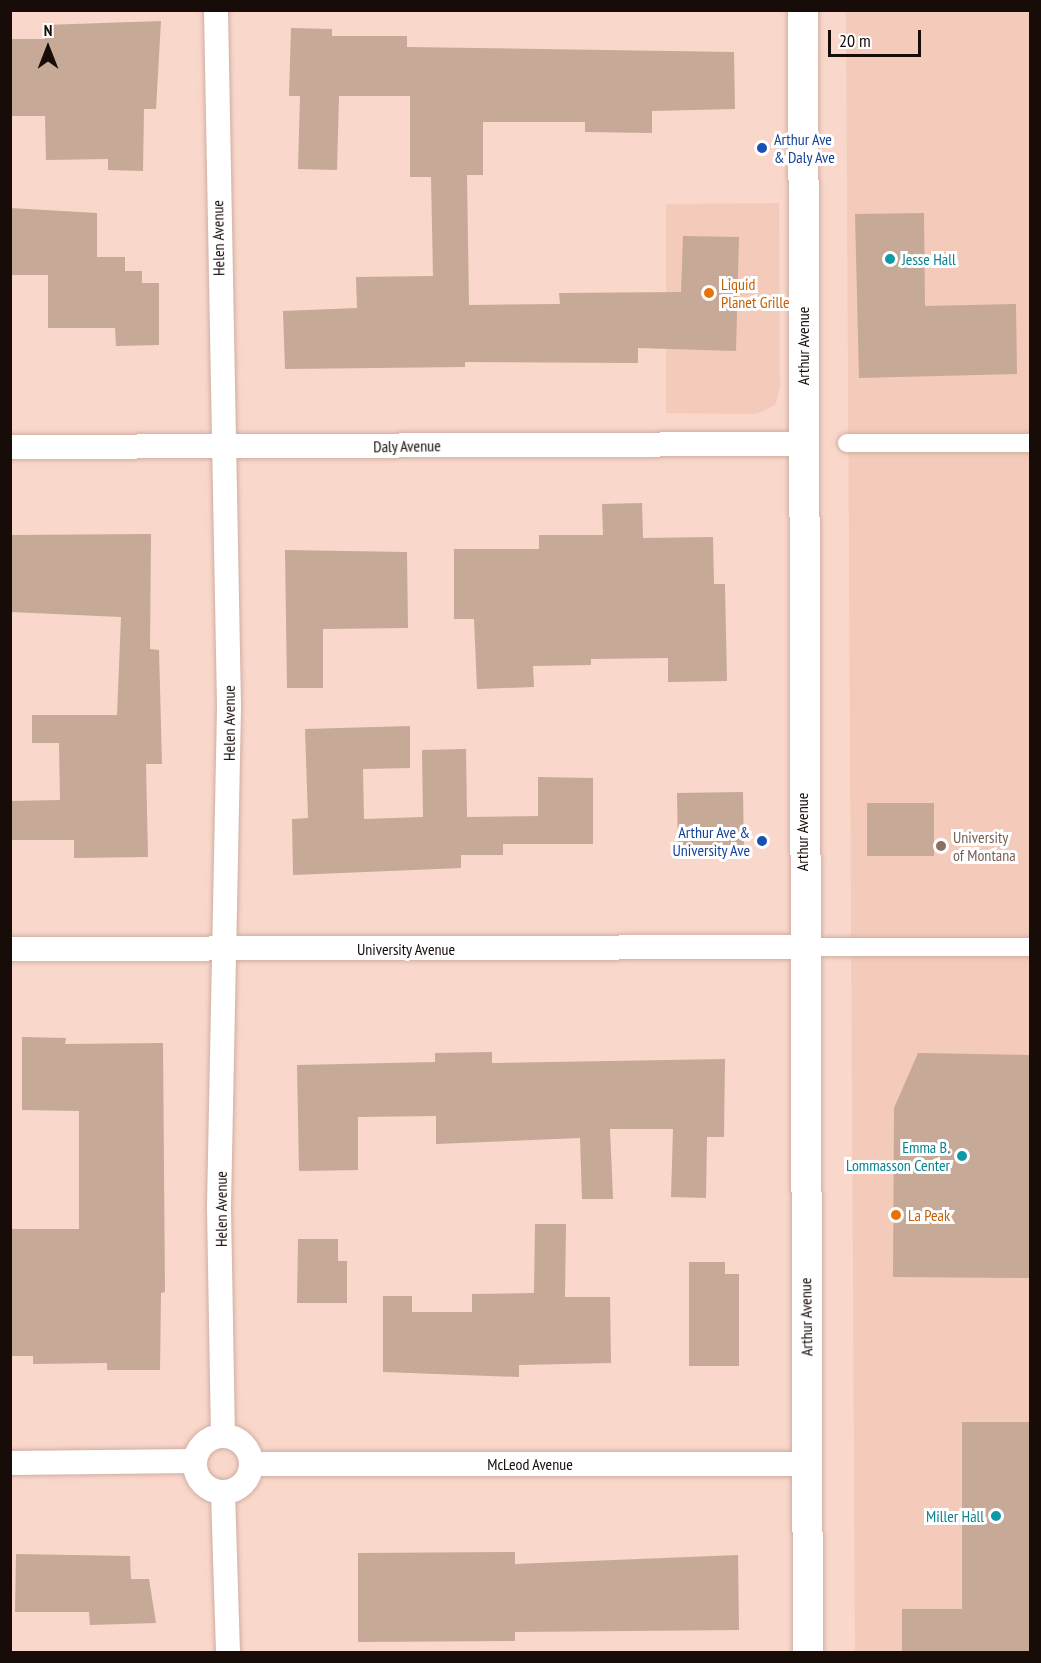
<!DOCTYPE html>
<html>
<head>
<meta charset="utf-8">
<style>
  body { margin:0 }
  #map { position:relative; width:1041px; height:1663px; overflow:hidden; background:#f9d7ca; font-family:"PT Sans Narrow",sans-serif }
  div>[style] { position:absolute }
  .built>* { inset:0; background:#f4caba }
  .building>* { inset:0; background:#c6a997 }
  .roads { filter:drop-shadow(0 0 2px #cfaea2) drop-shadow(0 0 2px #cfaea2) }
  .pedestrian>* { height:18px; margin:-9px; padding:0 9px; transform-origin:9px; border-radius:9px; background:#fff }
  .minor>* { height:24px; margin:-12px; padding:0 12px; transform-origin:12px; border-radius:12px; background:#fff }
  .minor>.ring { margin:-12px; padding:0; box-sizing:content-box; background:none; border:24px solid #fff; border-radius:50% }
  .tertiary>* { height:30px; margin:-15px; padding:0 15px; transform-origin:15px; border-radius:15px; background:#fff }
  .dots>* { width:16px; height:16px; translate:-50% -50%; box-sizing:border-box; border:3px solid #fff; border-radius:50% }
  span { translate:-50% -50%; white-space:nowrap; text-align:center; line-height:1.15; -webkit-text-stroke:6px #fff; paint-order:stroke }
  .transit-label { font-size:16px; color:#164399 }
  .left { translate:0 -50%; text-align:left }
  .right { translate:-100% -50%; text-align:right }
  .street-label { font-size:16px; color:#170c08 }
  .culture-label { font-size:16px; color:#0d838f }
  .food-label { font-size:16px; color:#c56008 }
  .education-label { font-size:16px; color:#785e54 }
  .frame { position:absolute; inset:0; border:12px solid #170c08; pointer-events:none }
  .north { position:absolute; left:18px; top:18px; width:60px; height:60px; -webkit-text-stroke:4px #fff; paint-order:stroke; rotate:0deg; font-size:16px; font-weight:700; line-height:24px; text-align:center; color:#170c08 }
  .north::after { content:''; display:block; margin:auto; width:21px; height:27px; background:#170c08; clip-path:polygon(50% 0,100% 100%,50% 72%,0 100%) }
  .scale { position:absolute; left:828px; top:30px; width:93px; height:27px; box-sizing:border-box; border:3px solid #170c08; border-top:0; padding-left:8px; font-size:18px; line-height:21px; white-space:nowrap; color:#170c08; -webkit-text-stroke:4px #fff; paint-order:stroke }
</style>
</head>
<body>
<div id="map">
  <div class="built">
    <div style="clip-path:polygon(846px 11px,1030px 11px,1030px 1652px,855px 1652px)"></div>
    <div style="clip-path:polygon(779px 203px,780px 387px,775px 405px,756px 414px,666px 413px,666px 204px)"></div>
  </div>
  <div class="building">
    <div style="clip-path:polygon(161px 21px,156px 109px,144px 109px,143px 171px,108px 170px,108px 159px,46px 160px,45px 116px,10px 116px,10px 39px,45px 39px,45px 25px)"></div>
    <div style="clip-path:polygon(291px 28px,332px 29px,332px 36px,407px 36px,407px 47px,734px 52px,735px 109px,652px 111px,652px 133px,585px 132px,585px 122px,483px 122px,483px 175px,467px 175px,469px 305px,560px 304px,559px 293px,681px 292px,683px 236px,739px 237px,736px 351px,638px 348px,638px 363px,465px 362px,465px 367px,285px 369px,283px 311px,357px 308px,356px 277px,433px 276px,431px 177px,410px 177px,410px 96px,339px 96px,337px 170px,298px 169px,300px 96px,289px 96px)"></div>
    <div style="clip-path:polygon(10px 208px,97px 213px,97px 257px,125px 257px,125px 271px,142px 271px,142px 283px,159px 283px,159px 345px,116px 346px,115px 328px,48px 328px,48px 275px,10px 275px)"></div>
    <div style="clip-path:polygon(924px 213px,925px 306px,1016px 304px,1017px 374px,859px 378px,855px 214px)"></div>
    <div style="clip-path:polygon(642px 503px,643px 538px,713px 537px,714px 584px,725px 584px,727px 681px,668px 682px,668px 658px,591px 659px,591px 665px,533px 666px,534px 687px,477px 689px,474px 619px,454px 619px,454px 549px,539px 549px,539px 535px,603px 535px,602px 504px)"></div>
    <div style="clip-path:polygon(151px 534px,150px 649px,159px 650px,162px 764px,146px 764px,148px 857px,74px 858px,74px 840px,10px 840px,10px 801px,60px 800px,59px 743px,32px 743px,32px 715px,117px 715px,121px 617px,10px 612px,10px 535px)"></div>
    <div style="clip-path:polygon(285px 550px,407px 552px,408px 628px,323px 629px,323px 688px,287px 688px)"></div>
    <div style="clip-path:polygon(410px 726px,410px 768px,363px 769px,364px 819px,423px 817px,422px 750px,466px 749px,467px 817px,538px 816px,538px 777px,593px 778px,593px 844px,503px 844px,503px 855px,461px 855px,461px 868px,293px 875px,292px 819px,308px 818px,305px 729px)"></div>
    <div style="clip-path:polygon(743px 792px,744px 854px,678px 854px,677px 793px)"></div>
    <div style="clip-path:polygon(867px 803px,934px 803px,934px 856px,867px 856px)"></div>
    <div style="clip-path:polygon(22px 1037px,66px 1038px,65px 1044px,163px 1043px,165px 1292px,161px 1293px,160px 1370px,107px 1370px,107px 1363px,33px 1364px,33px 1356px,10px 1356px,10px 1229px,79px 1229px,79px 1111px,22px 1110px)"></div>
    <div style="clip-path:polygon(492px 1052px,492px 1063px,725px 1059px,724px 1137px,707px 1137px,706px 1198px,671px 1197px,673px 1129px,610px 1129px,613px 1199px,582px 1199px,580px 1138px,436px 1144px,436px 1116px,358px 1117px,358px 1170px,299px 1171px,297px 1065px,435px 1062px,435px 1053px)"></div>
    <div style="clip-path:polygon(918px 1053px,1030px 1055px,1030px 1278px,893px 1277px,894px 1108px)"></div>
    <div style="clip-path:polygon(535px 1224px,566px 1224px,565px 1297px,610px 1297px,611px 1363px,519px 1365px,519px 1377px,383px 1372px,383px 1296px,412px 1296px,412px 1312px,472px 1312px,472px 1294px,534px 1293px)"></div>
    <div style="clip-path:polygon(298px 1239px,338px 1239px,338px 1261px,347px 1261px,347px 1303px,297px 1303px)"></div>
    <div style="clip-path:polygon(689px 1262px,725px 1262px,725px 1274px,739px 1274px,739px 1366px,689px 1366px)"></div>
    <div style="clip-path:polygon(962px 1422px,1030px 1422px,1030px 1653px,902px 1653px,902px 1609px,962px 1609px)"></div>
    <div style="clip-path:polygon(515px 1552px,515px 1564px,738px 1555px,739px 1630px,515px 1632px,515px 1641px,358px 1642px,358px 1553px)"></div>
    <div style="clip-path:polygon(16px 1554px,130px 1556px,131px 1579px,149px 1579px,156px 1623px,90px 1625px,89px 1612px,15px 1612px)"></div>
  </div>
  <div class="roads">
    <div class="pedestrian">
      <div style="left:847px;top:443px;width:183px"></div>
      <div style="left:802px;top:947px;width:228px"></div>
    </div>
    <div class="minor">
      <div style="left:216px;top:10px;width:698px;rotate:88.93deg"></div>
      <div style="left:229px;top:708px;width:500px;rotate:91.15deg"></div>
      <div style="left:219px;top:1208px;width:228px;rotate:89deg"></div>
      <div style="left:10px;top:447px;width:793px;rotate:-0.22deg"></div>
      <div style="left:10px;top:949px;width:792px;rotate:-0.14deg"></div>
      <div class="ring" style="left:195px;top:1436px;width:32px;height:32px"></div>
      <div style="left:10px;top:1463px;width:185px;rotate:-0.6deg"></div>
      <div style="left:252px;top:1464px;width:555px"></div>
      <div style="left:223px;top:1493px;width:159px;rotate:88.2deg"></div>
    </div>
    <div class="tertiary">
      <div style="left:803px;top:10px;width:1642px;rotate:89.83deg"></div>
    </div>
  </div>
  <div class="dots">
    <div style="left:762px;top:148px;background:#1a4fb4"></div>
    <div style="left:890px;top:259px;background:#0f9aa8"></div>
    <div style="left:709px;top:293px;background:#e8710a"></div>
    <div style="left:762px;top:841px;background:#1a4fb4"></div>
    <div style="left:941px;top:846px;background:#8d6e63"></div>
    <div style="left:962px;top:1156px;background:#0f9aa8"></div>
    <div style="left:896px;top:1215px;background:#e8710a"></div>
    <div style="left:996px;top:1516px;background:#0f9aa8"></div>
  </div>
  <div class="transit-label">
    <span class="left" style="left:774px;top:148px">Arthur Ave<br>&amp; Daly Ave</span>
    <span class="right" style="left:750px;top:841px">Arthur Ave &amp;<br>University Ave</span>
  </div>
  <div class="street-label">
    <span style="left:218px;top:238px;rotate:-91deg">Helen Avenue</span>
    <span style="left:803px;top:346px;rotate:-90deg">Arthur Avenue</span>
    <span style="left:407px;top:446px;rotate:-1deg">Daly Avenue</span>
    <span style="left:229px;top:723px;rotate:-90deg">Helen Avenue</span>
    <span style="left:802px;top:832px;rotate:-90deg">Arthur Avenue</span>
    <span style="left:406px;top:949px">University Avenue</span>
    <span style="left:221px;top:1209px;rotate:-90deg">Helen Avenue</span>
    <span style="left:806px;top:1317px;rotate:-91deg">Arthur Avenue</span>
    <span style="left:530px;top:1464px">McLeod Avenue</span>
  </div>
  <div class="culture-label">
    <span class="left" style="left:902px;top:259px">Jesse Hall</span>
    <span class="right" style="left:950px;top:1156px">Emma B.<br>Lommasson Center</span>
    <span class="right" style="left:984px;top:1516px">Miller Hall</span>
  </div>
  <div class="food-label">
    <span class="left" style="left:721px;top:293px">Liquid<br>Planet Grille</span>
    <span class="left" style="left:908px;top:1215px">La Peak</span>
  </div>
  <div class="education-label">
    <span class="left" style="left:953px;top:846px">University<br>of Montana</span>
  </div>
  <div class="frame"></div>
  <div class="north">N</div>
  <div class="scale">20 m</div>
</div>
</body>
</html>
